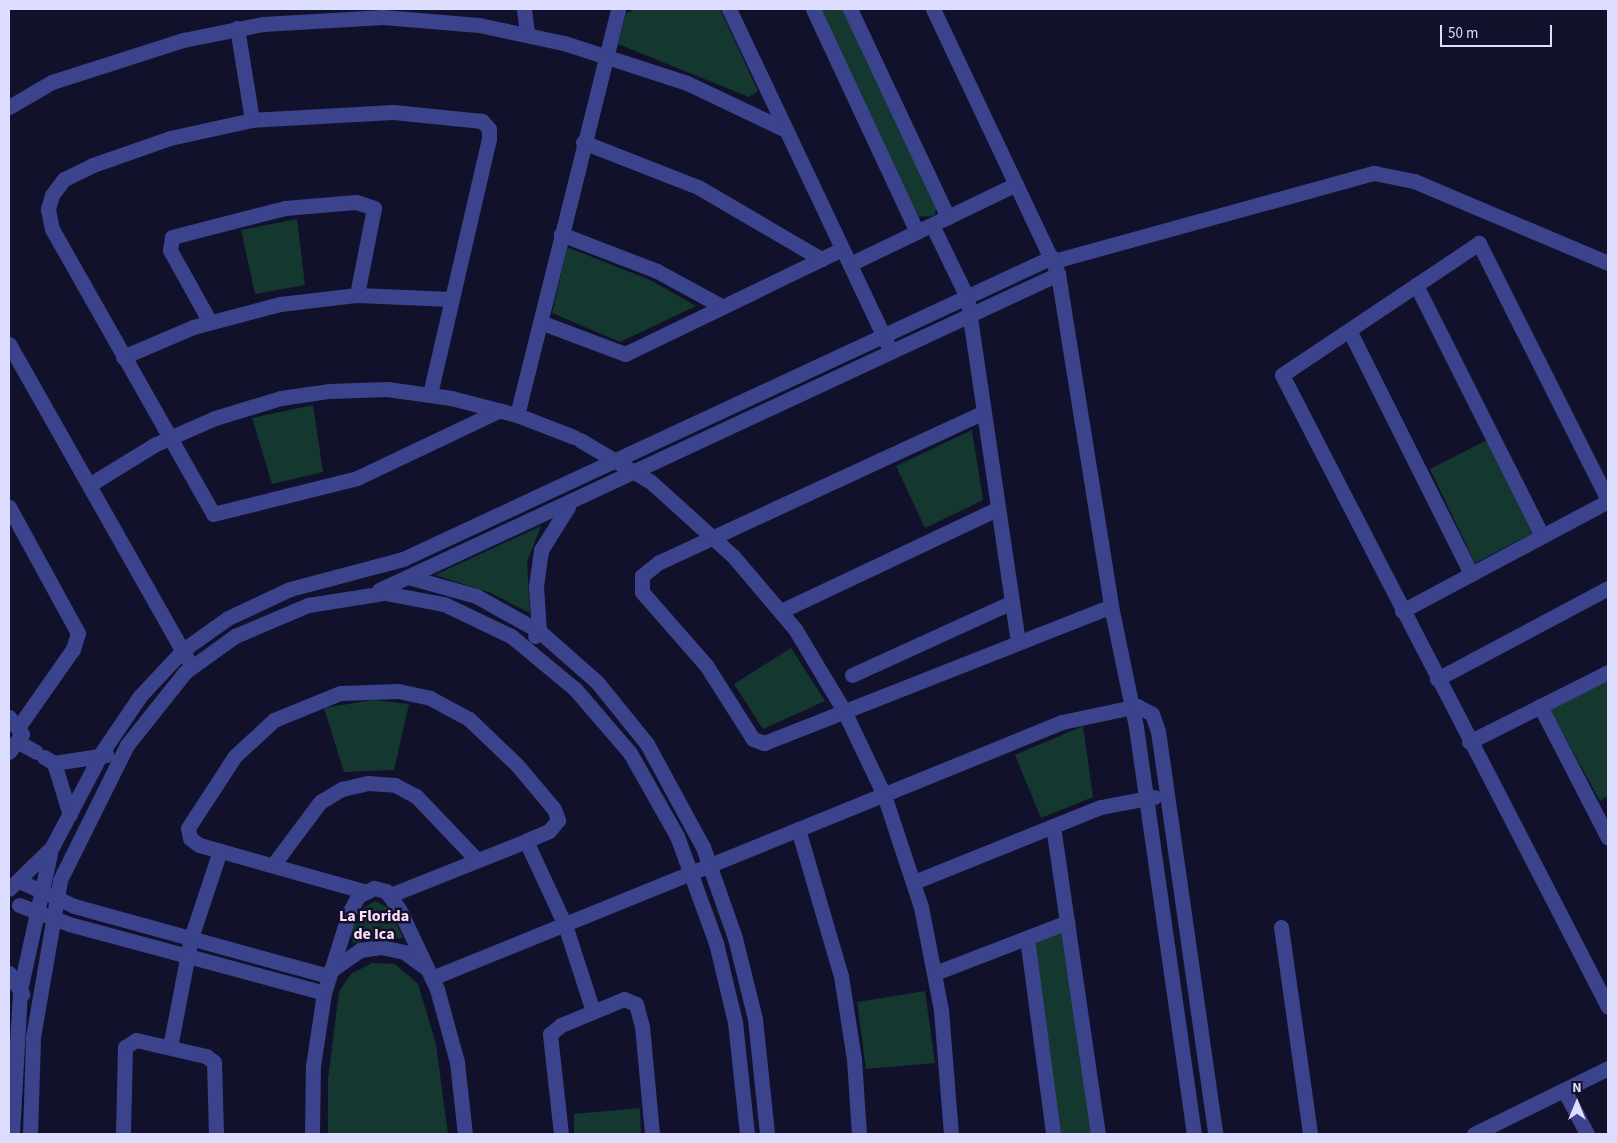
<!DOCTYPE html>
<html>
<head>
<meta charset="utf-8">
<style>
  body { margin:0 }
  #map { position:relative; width:1617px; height:1143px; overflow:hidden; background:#12112c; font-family:"Source Sans 3",sans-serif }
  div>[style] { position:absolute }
  .green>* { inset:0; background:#143730 }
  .minor>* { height:15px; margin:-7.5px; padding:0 7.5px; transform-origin:7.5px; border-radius:7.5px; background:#3b438c }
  span { translate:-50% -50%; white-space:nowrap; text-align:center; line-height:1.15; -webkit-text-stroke:5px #12112c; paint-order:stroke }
  .neighbourhood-label { font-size:16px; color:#ffdef8; font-weight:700 }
  .frame { position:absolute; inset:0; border:10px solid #dcddff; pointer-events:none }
  .north { position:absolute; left:1552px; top:1078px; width:50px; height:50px; -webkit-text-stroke:4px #12112c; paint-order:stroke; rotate:0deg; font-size:14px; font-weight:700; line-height:20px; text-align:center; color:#dcddff }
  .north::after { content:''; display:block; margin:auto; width:18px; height:22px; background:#dcddff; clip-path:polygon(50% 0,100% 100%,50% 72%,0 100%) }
  .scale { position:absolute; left:1440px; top:25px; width:112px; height:22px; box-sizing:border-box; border:2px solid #dcddff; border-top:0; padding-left:6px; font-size:15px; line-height:18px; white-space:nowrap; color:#dcddff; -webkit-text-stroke:4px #12112c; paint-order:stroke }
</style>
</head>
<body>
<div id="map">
  <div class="green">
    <div style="clip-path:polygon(636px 9px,720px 9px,758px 91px,749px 97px,618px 44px,626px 13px)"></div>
    <div style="clip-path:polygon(819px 9px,844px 9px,937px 207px,934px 216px,917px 217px)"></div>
    <div style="clip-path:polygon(297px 219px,305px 285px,255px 294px,241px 230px)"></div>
    <div style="clip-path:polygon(567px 247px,650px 280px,696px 306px,620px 342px,552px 313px)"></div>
    <div style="clip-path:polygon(313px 405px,323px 472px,272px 484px,252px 418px)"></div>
    <div style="clip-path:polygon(972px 430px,983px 500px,925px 528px,896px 466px)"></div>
    <div style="clip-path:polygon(1489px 439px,1533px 533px,1475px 563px,1430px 469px)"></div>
    <div style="clip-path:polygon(541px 526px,527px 562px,530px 613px,491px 593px,435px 575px)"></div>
    <div style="clip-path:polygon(791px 648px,825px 701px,763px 729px,734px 684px)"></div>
    <div style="clip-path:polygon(1608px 679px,1608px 796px,1600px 801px,1549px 708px)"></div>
    <div style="clip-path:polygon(373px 700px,409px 704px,394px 770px,344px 772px,324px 708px)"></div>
    <div style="clip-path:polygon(1083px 726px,1093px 797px,1041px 818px,1015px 755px)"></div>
    <div style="clip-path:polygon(375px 901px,389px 908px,403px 938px,353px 943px,350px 934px,360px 910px)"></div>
    <div style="clip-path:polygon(1063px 929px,1091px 1133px,1084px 1134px,1058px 1134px,1032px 942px)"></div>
    <div style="clip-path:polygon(372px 963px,395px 964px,418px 984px,436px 1044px,448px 1134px,328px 1134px,328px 1079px,339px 992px,351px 974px)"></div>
    <div style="clip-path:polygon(925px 991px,935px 1063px,866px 1069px,857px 1002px)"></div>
    <div style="clip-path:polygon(640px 1108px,641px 1134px,574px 1134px,574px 1114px)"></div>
  </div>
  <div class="minor">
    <div style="left:524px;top:9px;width:25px;rotate:83deg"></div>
    <div style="left:729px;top:9px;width:372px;rotate:64.7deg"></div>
    <div style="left:813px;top:9px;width:246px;rotate:65deg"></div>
    <div style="left:850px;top:9px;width:230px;rotate:64.8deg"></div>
    <div style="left:933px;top:9px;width:293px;rotate:64.7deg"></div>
    <div style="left:1058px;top:274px;width:336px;rotate:80.9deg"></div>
    <div style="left:1111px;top:606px;width:124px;rotate:78.3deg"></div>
    <div style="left:1136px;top:727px;width:411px;rotate:81.9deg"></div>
    <div style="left:237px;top:28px;width:93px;rotate:80.7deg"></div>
    <div style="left:9px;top:107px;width:50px;rotate:-30.2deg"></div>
    <div style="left:52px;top:82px;width:138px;rotate:-17.8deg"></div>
    <div style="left:183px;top:40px;width:82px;rotate:-11.3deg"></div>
    <div style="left:263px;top:24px;width:120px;rotate:-3.3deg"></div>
    <div style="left:383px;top:17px;width:96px;rotate:4.8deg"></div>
    <div style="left:479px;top:25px;width:87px;rotate:12deg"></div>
    <div style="left:564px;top:43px;width:129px;rotate:18deg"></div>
    <div style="left:687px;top:83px;width:110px;rotate:25.4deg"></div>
    <div style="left:583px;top:142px;width:123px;rotate:21.4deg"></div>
    <div style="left:698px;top:187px;width:143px;rotate:30.3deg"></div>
    <div style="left:932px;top:225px;width:80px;rotate:64.1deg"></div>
    <div style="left:967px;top:297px;width:348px;rotate:81.6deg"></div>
    <div style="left:561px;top:234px;width:103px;rotate:21.1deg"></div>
    <div style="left:657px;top:271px;width:75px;rotate:28.6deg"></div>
    <div style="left:1054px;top:261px;width:332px;rotate:-15.4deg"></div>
    <div style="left:1374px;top:173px;width:41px;rotate:11.3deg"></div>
    <div style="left:1414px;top:181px;width:211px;rotate:22.9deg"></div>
    <div style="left:850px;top:264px;width:184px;rotate:-25.7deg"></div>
    <div style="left:1416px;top:285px;width:281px;rotate:63.3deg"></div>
    <div style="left:210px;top:322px;width:82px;rotate:-119.1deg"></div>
    <div style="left:170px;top:250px;width:13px;rotate:-81deg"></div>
    <div style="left:172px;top:237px;width:117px;rotate:-14.4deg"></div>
    <div style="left:285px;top:208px;width:71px;rotate:-4.8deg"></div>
    <div style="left:356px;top:202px;width:19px;rotate:18deg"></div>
    <div style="left:374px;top:208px;width:89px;rotate:101.1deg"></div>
    <div style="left:540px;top:322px;width:91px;rotate:20.6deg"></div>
    <div style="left:625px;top:354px;width:241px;rotate:-25.8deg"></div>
    <div style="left:1349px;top:330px;width:273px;rotate:63.4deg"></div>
    <div style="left:9px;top:344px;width:361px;rotate:60.5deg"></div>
    <div style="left:123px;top:357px;width:76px;rotate:-23.2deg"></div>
    <div style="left:193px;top:327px;width:90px;rotate:-14.8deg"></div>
    <div style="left:280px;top:304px;width:78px;rotate:-6.7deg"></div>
    <div style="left:357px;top:295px;width:94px;rotate:2.4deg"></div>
    <div style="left:430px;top:394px;width:262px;rotate:-77deg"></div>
    <div style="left:489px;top:139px;width:10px;rotate:-90deg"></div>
    <div style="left:489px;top:129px;width:11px;rotate:-131deg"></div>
    <div style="left:482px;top:121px;width:89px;rotate:-174.2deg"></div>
    <div style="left:393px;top:112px;width:141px;rotate:176.8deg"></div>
    <div style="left:252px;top:120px;width:84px;rotate:167.6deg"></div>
    <div style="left:170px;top:138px;width:82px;rotate:160.7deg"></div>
    <div style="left:93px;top:165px;width:32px;rotate:154deg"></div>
    <div style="left:64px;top:179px;width:20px;rotate:127deg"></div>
    <div style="left:52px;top:195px;width:15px;rotate:106deg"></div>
    <div style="left:48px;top:209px;width:20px;rotate:79deg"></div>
    <div style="left:52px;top:229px;width:327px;rotate:60.5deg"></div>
    <div style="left:213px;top:514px;width:148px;rotate:-14deg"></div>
    <div style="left:357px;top:478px;width:158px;rotate:-25.4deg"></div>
    <div style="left:982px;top:413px;width:356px;rotate:155.2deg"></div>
    <div style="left:659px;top:562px;width:22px;rotate:141deg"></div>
    <div style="left:642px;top:576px;width:16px;rotate:90deg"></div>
    <div style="left:642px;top:592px;width:97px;rotate:48.8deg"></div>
    <div style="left:706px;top:665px;width:88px;rotate:57.6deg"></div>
    <div style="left:753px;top:739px;width:12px;rotate:20deg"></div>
    <div style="left:764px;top:743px;width:373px;rotate:-21.5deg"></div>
    <div style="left:517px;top:415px;width:418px;rotate:-76deg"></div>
    <div style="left:580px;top:440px;width:82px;rotate:30.6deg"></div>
    <div style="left:651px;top:482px;width:110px;rotate:42.1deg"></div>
    <div style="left:733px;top:556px;width:96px;rotate:49.7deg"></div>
    <div style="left:795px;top:629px;width:96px;rotate:59.1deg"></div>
    <div style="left:844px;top:711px;width:93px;rotate:64.5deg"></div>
    <div style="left:884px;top:795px;width:118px;rotate:71.7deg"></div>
    <div style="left:921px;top:907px;width:105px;rotate:79deg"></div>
    <div style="left:941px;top:1010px;width:124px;rotate:85.4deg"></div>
    <div style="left:89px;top:485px;width:79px;rotate:-31.5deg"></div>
    <div style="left:156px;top:444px;width:64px;rotate:-23.8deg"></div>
    <div style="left:215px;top:418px;width:69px;rotate:-16.9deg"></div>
    <div style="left:281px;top:398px;width:49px;rotate:-8.3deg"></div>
    <div style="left:329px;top:391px;width:58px;rotate:-2deg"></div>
    <div style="left:387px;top:389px;width:65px;rotate:8deg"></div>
    <div style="left:451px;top:398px;width:68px;rotate:14.4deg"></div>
    <div style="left:517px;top:415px;width:61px;rotate:21.1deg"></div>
    <div style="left:1608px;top:500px;width:288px;rotate:-116.7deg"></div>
    <div style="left:1479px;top:243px;width:237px;rotate:146.2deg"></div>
    <div style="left:1282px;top:375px;width:711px;rotate:62.71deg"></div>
    <div style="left:9px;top:507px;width:144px;rotate:61.3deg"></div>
    <div style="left:78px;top:633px;width:17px;rotate:107deg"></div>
    <div style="left:73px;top:649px;width:94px;rotate:125deg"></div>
    <div style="left:408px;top:577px;width:71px;rotate:15.6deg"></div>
    <div style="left:476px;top:596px;width:72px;rotate:29.1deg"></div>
    <div style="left:539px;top:631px;width:77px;rotate:41.3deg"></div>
    <div style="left:597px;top:682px;width:80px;rotate:51.1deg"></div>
    <div style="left:647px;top:744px;width:117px;rotate:61.5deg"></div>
    <div style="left:703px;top:847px;width:96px;rotate:70.6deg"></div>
    <div style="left:735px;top:938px;width:83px;rotate:76.1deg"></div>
    <div style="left:755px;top:1019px;width:116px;rotate:84deg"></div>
    <div style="left:379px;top:590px;width:749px;rotate:-24.96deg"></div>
    <div style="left:781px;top:611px;width:239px;rotate:-25.3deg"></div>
    <div style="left:1402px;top:611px;width:234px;rotate:-28.1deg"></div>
    <div style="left:535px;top:636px;width:6px;rotate:-51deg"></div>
    <div style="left:539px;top:631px;width:45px;rotate:-93.8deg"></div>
    <div style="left:536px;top:586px;width:36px;rotate:-82deg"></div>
    <div style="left:541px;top:550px;width:51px;rotate:-57.9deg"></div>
    <div style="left:852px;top:675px;width:176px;rotate:-24.5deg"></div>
    <div style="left:1437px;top:679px;width:194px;rotate:-28deg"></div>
    <div style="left:1540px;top:706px;width:148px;rotate:62.7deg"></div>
    <div style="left:9px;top:717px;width:21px;rotate:53deg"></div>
    <div style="left:22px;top:734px;width:22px;rotate:126deg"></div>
    <div style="left:1469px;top:742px;width:156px;rotate:-26.7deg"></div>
    <div style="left:20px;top:743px;width:18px;rotate:29deg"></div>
    <div style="left:44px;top:757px;width:12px;rotate:31deg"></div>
    <div style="left:54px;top:763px;width:54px;rotate:72.9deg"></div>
    <div style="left:54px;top:763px;width:53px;rotate:-8.7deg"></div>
    <div style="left:1053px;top:826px;width:311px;rotate:81.7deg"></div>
    <div style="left:798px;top:829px;width:153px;rotate:73.7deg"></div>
    <div style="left:841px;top:976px;width:84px;rotate:81.1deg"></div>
    <div style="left:854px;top:1059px;width:75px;rotate:86.2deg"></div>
    <div style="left:526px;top:841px;width:93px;rotate:65.1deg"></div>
    <div style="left:565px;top:925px;width:90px;rotate:72deg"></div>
    <div style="left:273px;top:865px;width:79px;rotate:-53.3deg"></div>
    <div style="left:320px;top:802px;width:26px;rotate:-31deg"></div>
    <div style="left:342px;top:789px;width:27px;rotate:-13deg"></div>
    <div style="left:368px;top:783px;width:27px;rotate:4deg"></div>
    <div style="left:395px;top:785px;width:24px;rotate:28deg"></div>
    <div style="left:416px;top:796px;width:88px;rotate:46.4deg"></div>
    <div style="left:19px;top:881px;width:60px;rotate:24.4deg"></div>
    <div style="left:74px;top:906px;width:263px;rotate:15.4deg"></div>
    <div style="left:914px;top:882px;width:201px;rotate:-21.9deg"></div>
    <div style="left:1101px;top:807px;width:54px;rotate:-10.7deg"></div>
    <div style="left:9px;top:889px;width:60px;rotate:-44.3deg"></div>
    <div style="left:52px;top:847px;width:107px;rotate:-62.2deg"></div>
    <div style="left:102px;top:752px;width:68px;rotate:-55.8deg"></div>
    <div style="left:140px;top:696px;width:63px;rotate:-46.9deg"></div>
    <div style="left:183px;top:650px;width:55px;rotate:-35.4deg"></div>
    <div style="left:228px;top:618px;width:68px;rotate:-25.1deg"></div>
    <div style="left:290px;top:589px;width:117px;rotate:-14.9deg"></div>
    <div style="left:403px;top:559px;width:716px;rotate:-24.95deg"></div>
    <div style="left:363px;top:891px;width:170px;rotate:-164.3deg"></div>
    <div style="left:199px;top:845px;width:11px;rotate:-142deg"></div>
    <div style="left:190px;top:838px;width:10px;rotate:-101deg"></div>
    <div style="left:188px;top:828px;width:86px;rotate:-56.9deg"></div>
    <div style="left:235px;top:756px;width:53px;rotate:-42.7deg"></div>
    <div style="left:274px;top:720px;width:71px;rotate:-22.2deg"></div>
    <div style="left:340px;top:693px;width:58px;rotate:-2deg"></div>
    <div style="left:398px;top:691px;width:33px;rotate:12deg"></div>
    <div style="left:430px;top:698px;width:44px;rotate:28.3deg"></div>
    <div style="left:469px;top:719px;width:66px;rotate:43.8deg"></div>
    <div style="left:517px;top:765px;width:57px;rotate:49.9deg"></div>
    <div style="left:554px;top:809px;width:12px;rotate:70deg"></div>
    <div style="left:558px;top:820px;width:14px;rotate:129deg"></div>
    <div style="left:549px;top:831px;width:25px;rotate:157deg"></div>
    <div style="left:526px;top:841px;width:146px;rotate:158.3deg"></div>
    <div style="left:19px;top:905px;width:53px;rotate:20.8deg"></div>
    <div style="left:69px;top:924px;width:264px;rotate:15.1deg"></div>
    <div style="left:1281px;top:927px;width:209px;rotate:82deg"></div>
    <div style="left:1027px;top:938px;width:198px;rotate:82.4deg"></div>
    <div style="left:330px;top:971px;width:37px;rotate:-35deg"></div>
    <div style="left:360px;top:950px;width:21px;rotate:-8deg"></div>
    <div style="left:381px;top:947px;width:24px;rotate:12deg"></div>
    <div style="left:404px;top:952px;width:26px;rotate:36deg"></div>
    <div style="left:9px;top:973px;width:25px;rotate:58deg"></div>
    <div style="left:935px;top:973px;width:142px;rotate:-21.1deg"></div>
    <div style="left:432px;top:978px;width:680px;rotate:-22.11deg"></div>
    <div style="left:1062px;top:722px;width:77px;rotate:-12deg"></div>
    <div style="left:1137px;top:706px;width:17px;rotate:28deg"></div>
    <div style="left:1152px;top:714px;width:18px;rotate:71deg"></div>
    <div style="left:1158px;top:731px;width:407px;rotate:81.9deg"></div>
    <div style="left:170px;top:1047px;width:111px;rotate:-79.1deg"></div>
    <div style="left:191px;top:938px;width:92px;rotate:-71.6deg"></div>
    <div style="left:1564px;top:1090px;width:50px;rotate:62.4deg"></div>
    <div style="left:12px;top:1134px;width:144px;rotate:-86.8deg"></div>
    <div style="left:20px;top:990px;width:140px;rotate:-77.6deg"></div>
    <div style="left:30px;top:1134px;width:97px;rotate:-88.2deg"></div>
    <div style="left:33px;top:1037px;width:159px;rotate:-80.2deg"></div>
    <div style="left:60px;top:880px;width:151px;rotate:-63.6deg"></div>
    <div style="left:127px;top:745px;width:93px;rotate:-51.5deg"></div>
    <div style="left:185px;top:672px;width:62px;rotate:-35.8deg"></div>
    <div style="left:235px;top:636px;width:79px;rotate:-23deg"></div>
    <div style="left:308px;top:605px;width:78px;rotate:-8.9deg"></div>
    <div style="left:385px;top:593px;width:60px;rotate:10.6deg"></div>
    <div style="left:444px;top:604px;width:74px;rotate:25.5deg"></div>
    <div style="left:511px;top:636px;width:83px;rotate:39.6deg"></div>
    <div style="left:575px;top:689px;width:84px;rotate:49.3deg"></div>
    <div style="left:630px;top:753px;width:95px;rotate:60.5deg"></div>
    <div style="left:677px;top:836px;width:114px;rotate:70deg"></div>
    <div style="left:716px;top:943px;width:81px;rotate:76.5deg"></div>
    <div style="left:735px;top:1022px;width:113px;rotate:83.9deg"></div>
    <div style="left:123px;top:1134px;width:87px;rotate:-88.7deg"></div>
    <div style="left:125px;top:1047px;width:13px;rotate:-32deg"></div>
    <div style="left:136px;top:1040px;width:72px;rotate:12.9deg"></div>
    <div style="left:206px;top:1056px;width:10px;rotate:37deg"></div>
    <div style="left:214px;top:1062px;width:72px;rotate:88.4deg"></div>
    <div style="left:312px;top:1134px;width:68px;rotate:-89.2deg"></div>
    <div style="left:313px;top:1066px;width:74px;rotate:-81.4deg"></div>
    <div style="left:324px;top:993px;width:84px;rotate:-72.6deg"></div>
    <div style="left:349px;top:913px;width:19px;rotate:-62deg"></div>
    <div style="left:358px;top:896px;width:18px;rotate:-27deg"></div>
    <div style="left:374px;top:888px;width:12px;rotate:14deg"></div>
    <div style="left:386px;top:891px;width:22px;rotate:54deg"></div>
    <div style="left:399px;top:909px;width:89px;rotate:64.6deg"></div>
    <div style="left:437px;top:989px;width:76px;rotate:74.7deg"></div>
    <div style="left:457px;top:1062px;width:72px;rotate:83.7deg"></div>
    <div style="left:561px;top:1134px;width:101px;rotate:-96.3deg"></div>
    <div style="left:550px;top:1034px;width:14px;rotate:-39deg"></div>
    <div style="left:561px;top:1025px;width:68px;rotate:-22.4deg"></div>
    <div style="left:624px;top:999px;width:13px;rotate:23deg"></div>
    <div style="left:636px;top:1004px;width:23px;rotate:75deg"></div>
    <div style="left:642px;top:1026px;width:108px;rotate:84.7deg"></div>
    <div style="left:1474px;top:1134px;width:149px;rotate:-26.2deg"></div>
  </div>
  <div class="neighbourhood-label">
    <span style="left:374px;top:925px">La Florida<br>de Ica</span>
  </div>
  <div class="frame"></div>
  <div class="north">N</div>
  <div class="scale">50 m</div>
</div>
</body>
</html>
